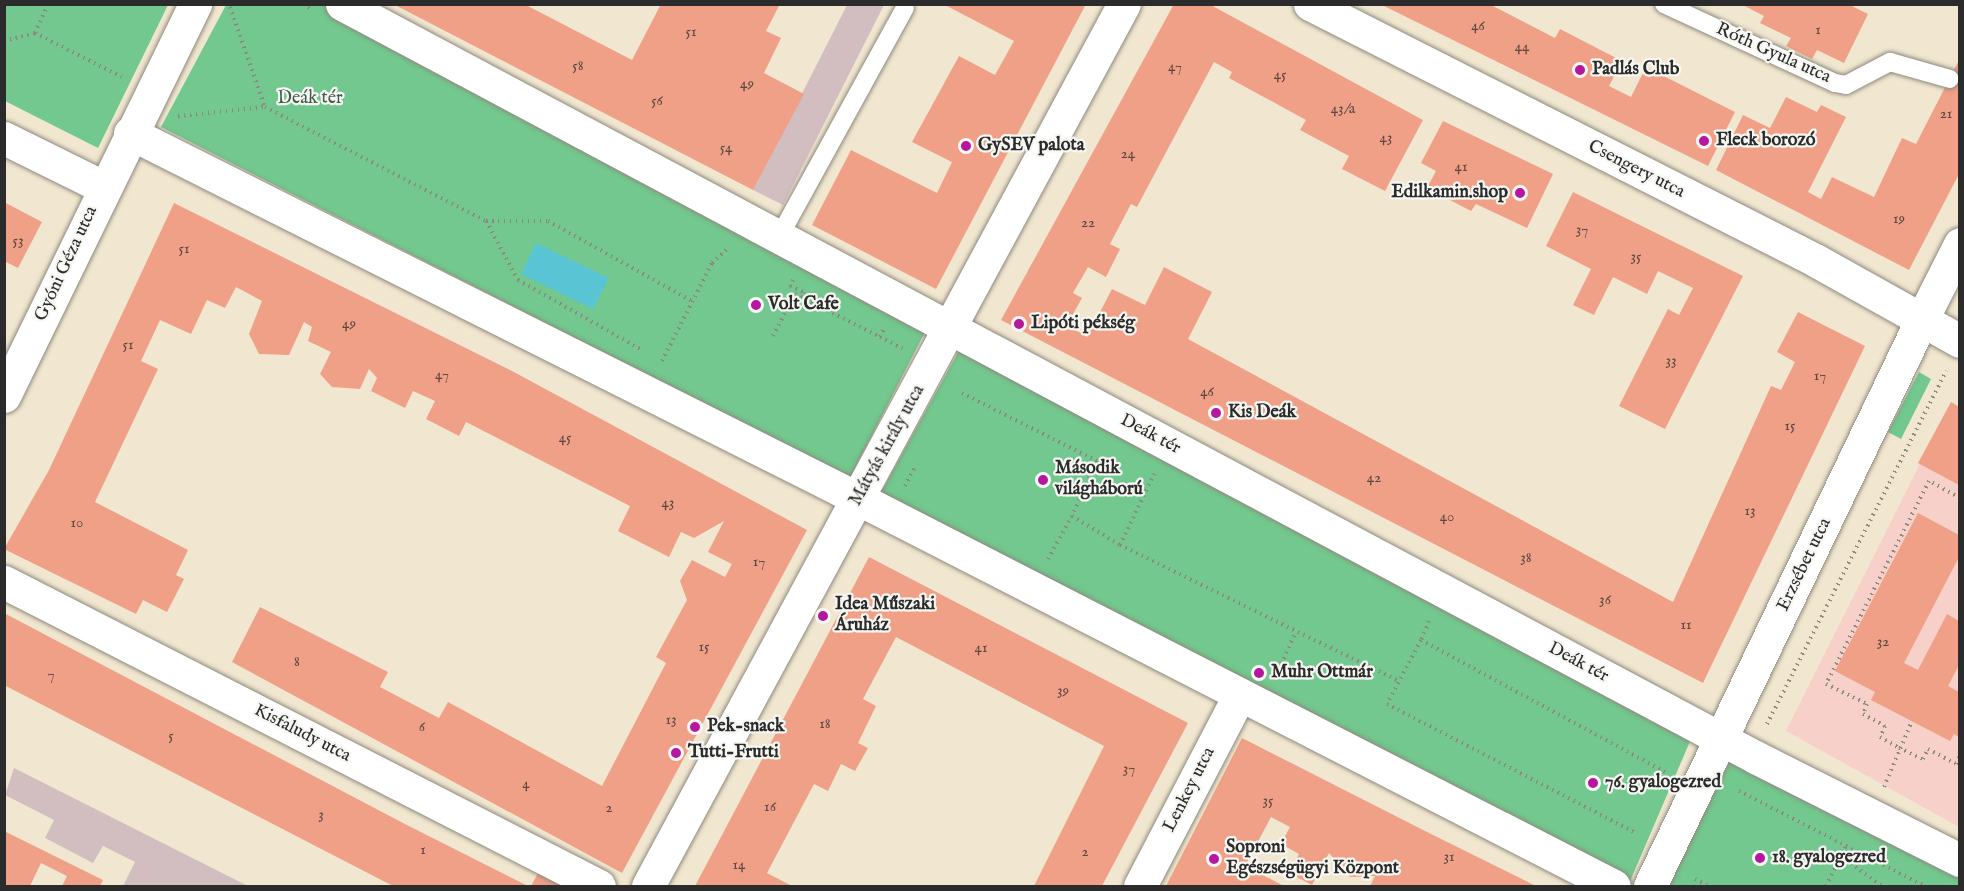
<!DOCTYPE html>
<html>
<head>
<meta charset="utf-8">
<style>
  body { margin:0 }
  #map { position:relative; width:1964px; height:891px; overflow:hidden; background:#f1e7d0; font-family:"IM FELL English",serif }
  div>[style] { position:absolute }
  .built>* { inset:0; background:#f7d0c9 }
  .industrial>* { inset:0; background:#d2bec1 }
  .green>* { inset:0; background:#72c88e }
  .water>* { inset:0; background:#59c4d4 }
  .building>* { inset:0; background:#efa086 }
  .path>* { height:4px; margin-top:-2px; transform-origin:0; background:repeating-linear-gradient(90deg,#8e897e 0 1.5px,transparent 0 6px) }
  .roads { filter:drop-shadow(0 0 2px #8e897e) drop-shadow(0 0 2px #8e897e) }
  .lane>* { height:18px; margin:-9px; padding:0 9px; transform-origin:9px; border-radius:9px; background:#fff }
  .street>* { height:33px; margin:-16.5px; padding:0 16.5px; transform-origin:16.5px; border-radius:16.5px; background:#fff }
  .secondary>* { height:33px; margin:-16.5px; padding:0 16.5px; transform-origin:16.5px; border-radius:16.5px; background:#fff }
  .dots>* { width:16px; height:16px; translate:-50% -50%; box-sizing:border-box; border:3px solid #f6f6f2; border-radius:50% }
  span { translate:-50% -50%; white-space:nowrap; text-align:center; line-height:1.15; -webkit-text-stroke:4.5px #f6f6f2; paint-order:stroke }
  .number-label { font-size:15px; color:#5c4842 }
  .number-label span { -webkit-text-stroke-width:0 }
  .street-label { font-size:18px; color:#2b2b2b }
  .poi-label { font-size:18px; color:#2b2b2b; font-weight:700 }
  .left { translate:0 -50%; text-align:left }
  .right { translate:-100% -50%; text-align:right }
  .park-label { font-size:18px; color:#405a49 }
  .frame { position:absolute; inset:0; border:6px solid #2b2b2b; pointer-events:none }
</style>
</head>
<body>
<div id="map">
  <div class="built">
    <div style="clip-path:polygon(1951px 402px,1960px 407px,1959px 827px,1786px 731px)"></div>
  </div>
  <div class="industrial">
    <div style="clip-path:polygon(847px 5px,884px 5px,783px 205px,753px 190px)"></div>
    <div style="clip-path:polygon(14px 768px,248px 886px,123px 886px,135px 862px,103px 846px,93px 863px,45px 838px,54px 820px,5px 795px)"></div>
  </div>
  <div class="green">
    <div style="clip-path:polygon(4px 5px,168px 5px,98px 148px,5px 101px)"></div>
    <div style="clip-path:polygon(226px 5px,329px 5px,925px 332px,850px 478px,161px 127px)"></div>
    <div style="clip-path:polygon(960px 349px,1694px 732px,1628px 886px,880px 494px)"></div>
    <div style="clip-path:polygon(1919px 372px,1931px 379px,1901px 439px,1888px 432px)"></div>
    <div style="clip-path:polygon(1732px 757px,1959px 860px,1959px 886px,1667px 886px)"></div>
  </div>
  <div class="water">
    <div style="clip-path:polygon(536px 243px,609px 278px,593px 309px,521px 274px)"></div>
  </div>
  <div class="building">
    <div style="clip-path:polygon(393px 4px,524px 4px,632px 60px,661px 4px,780px 4px,766px 31px,781px 38px,764px 73px,804px 94px,753px 190px)"></div>
    <div style="clip-path:polygon(943px 4px,1086px 4px,936px 289px,812px 225px,851px 150px,937px 193px,952px 162px,912px 142px,959px 56px,995px 75px,1014px 41px)"></div>
    <div style="clip-path:polygon(1174px 4px,1209px 4px,1423px 120px,1385px 191px,1342px 169px,1349px 156px,1300px 130px,1306px 120px,1229px 78px,1232px 72px,1214px 62px,1137px 207px,1131px 204px,1110px 244px,1120px 249px,1106px 277px,1088px 267px,1073px 293px,1082px 298px,1067px 325px,1087px 337px,1112px 289px,1145px 305px,1164px 267px,1212px 292px,1188px 339px,1673px 602px,1771px 386px,1781px 390px,1795px 362px,1777px 352px,1798px 312px,1865px 346px,1703px 683px,1001px 320px)"></div>
    <div style="clip-path:polygon(1380px 4px,1489px 4px,1555px 38px,1560px 29px,1622px 61px,1609px 86px,1631px 97px,1646px 67px,1735px 112px,1708px 166px)"></div>
    <div style="clip-path:polygon(1741px 4px,1848px 4px,1868px 14px,1844px 63px,1817px 50px,1812px 59px,1786px 46px,1791px 38px,1760px 23px,1764px 16px)"></div>
    <div style="clip-path:polygon(1959px 60px,1959px 174px,1909px 270px,1716px 170px,1743px 115px,1770px 128px,1786px 97px,1817px 112px,1821px 105px,1846px 117px,1808px 192px,1821px 199px,1832px 177px,1874px 197px,1902px 138px,1916px 144px)"></div>
    <div style="clip-path:polygon(1443px 121px,1553px 174px,1527px 228px,1476px 204px,1471px 211px,1427px 188px,1436px 171px,1421px 163px)"></div>
    <div style="clip-path:polygon(1573px 192px,1743px 276px,1665px 429px,1619px 406px,1668px 309px,1679px 315px,1693px 288px,1658px 271px,1647px 294px,1613px 277px,1594px 315px,1573px 305px,1591px 269px,1546px 246px)"></div>
    <div style="clip-path:polygon(4px 202px,42px 222px,18px 268px,4px 261px)"></div>
    <div style="clip-path:polygon(174px 203px,512px 371px,807px 530px,622px 873px,232px 662px,260px 607px,388px 672px,380px 687px,439px 718px,448px 702px,602px 786px,666px 663px,656px 657px,687px 600px,680px 581px,692px 560px,725px 577px,732px 564px,708px 552px,724px 521px,694px 538px,681px 532px,669px 557px,618px 531px,630px 506px,466px 422px,459px 436px,426px 419px,435px 401px,413px 391px,405px 408px,371px 391px,377px 378px,369px 369px,360px 389px,332px 387px,320px 374px,331px 352px,308px 341px,312px 327px,304px 322px,289px 355px,259px 354px,249px 334px,262px 301px,236px 287px,225px 308px,207px 300px,191px 334px,160px 320px,141px 361px,158px 369px,95px 502px,188px 550px,176px 575px,184px 579px,167px 612px,143px 600px,136px 614px,4px 549px,49px 470px)"></div>
    <div style="clip-path:polygon(1951px 402px,1959px 407px,1959px 485px,1918px 463px)"></div>
    <div style="clip-path:polygon(1918px 513px,1959px 535px,1959px 557px,1904px 663px,1918px 670px,1947px 614px,1959px 621px,1959px 665px,1948px 686px,1959px 692px,1959px 737px,1954px 734px,1950px 741px,1871px 700px,1875px 692px,1835px 671px)"></div>
    <div style="clip-path:polygon(869px 557px,1188px 723px,1102px 886px,1034px 886px,1104px 746px,896px 637px,863px 699px,876px 706px,858px 743px,868px 748px,855px 771px,841px 764px,828px 791px,814px 784px,767px 873px,792px 886px,695px 886px)"></div>
    <div style="clip-path:polygon(4px 613px,403px 823px,528px 886px,393px 886px,4px 685px)"></div>
    <div style="clip-path:polygon(1242px 738px,1431px 834px,1536px 886px,1370px 886px,1375px 876px,1350px 877px,1329px 853px,1312px 885px,1289px 873px,1299px 854px,1281px 844px,1290px 827px,1271px 817px,1245px 866px,1284px 886px,1166px 886px)"></div>
    <div style="clip-path:polygon(4px 831px,103px 880px,100px 886px,62px 886px,67px 876px,41px 863px,30px 886px,4px 886px)"></div>
    <div style="clip-path:polygon(538px 873px,564px 886px,531px 886px)"></div>
  </div>
  <div class="path">
    <div style="left:303px;top:4px;width:9px;rotate:32deg"></div>
    <div style="left:230px;top:7px;width:106px;rotate:70.7deg"></div>
    <div style="left:265px;top:107px;width:249px;rotate:27.3deg"></div>
    <div style="left:486px;top:221px;width:62px"></div>
    <div style="left:548px;top:221px;width:165px;rotate:29.1deg"></div>
    <div style="left:35px;top:33px;width:32px;rotate:-66deg"></div>
    <div style="left:4px;top:41px;width:32px;rotate:-14deg"></div>
    <div style="left:35px;top:33px;width:97px;rotate:26.8deg"></div>
    <div style="left:178px;top:116px;width:87px;rotate:-5.9deg"></div>
    <div style="left:486px;top:221px;width:67px;rotate:61.5deg"></div>
    <div style="left:518px;top:280px;width:142px;rotate:29.4deg"></div>
    <div style="left:793px;top:280px;width:7px;rotate:117deg"></div>
    <div style="left:790px;top:286px;width:15px;rotate:23deg"></div>
    <div style="left:804px;top:292px;width:6px;rotate:121deg"></div>
    <div style="left:773px;top:336px;width:47px;rotate:-62.4deg"></div>
    <div style="left:795px;top:294px;width:95px;rotate:26.8deg"></div>
    <div style="left:880px;top:337px;width:9px;rotate:-63deg"></div>
    <div style="left:880px;top:337px;width:25px;rotate:27deg"></div>
    <div style="left:662px;top:361px;width:110px;rotate:-63deg"></div>
    <div style="left:712px;top:263px;width:22px;rotate:-43deg"></div>
    <div style="left:962px;top:393px;width:151px;rotate:26.7deg"></div>
    <div style="left:1097px;top:461px;width:60px;rotate:114.4deg"></div>
    <div style="left:1072px;top:516px;width:56px;rotate:31.1deg"></div>
    <div style="left:1120px;top:545px;width:79px;rotate:-64.4deg"></div>
    <div style="left:905px;top:486px;width:22px;rotate:-63deg"></div>
    <div style="left:1960px;top:498px;width:35px;rotate:-151deg"></div>
    <div style="left:1929px;top:481px;width:228px;rotate:116.9deg"></div>
    <div style="left:1826px;top:684px;width:46px;rotate:26deg"></div>
    <div style="left:1867px;top:704px;width:11px;rotate:112deg"></div>
    <div style="left:1863px;top:714px;width:25px;rotate:29deg"></div>
    <div style="left:1885px;top:726px;width:12px;rotate:114deg"></div>
    <div style="left:1880px;top:737px;width:22px;rotate:30deg"></div>
    <div style="left:1899px;top:748px;width:26px;rotate:25deg"></div>
    <div style="left:1923px;top:759px;width:11px;rotate:-63deg"></div>
    <div style="left:1928px;top:749px;width:32px;rotate:28deg"></div>
    <div style="left:1956px;top:764px;width:9px;rotate:-63deg"></div>
    <div style="left:1120px;top:545px;width:310px;rotate:26deg"></div>
    <div style="left:1048px;top:559px;width:49px;rotate:-60.8deg"></div>
    <div style="left:1429px;top:621px;width:21px;rotate:113deg"></div>
    <div style="left:1421px;top:640px;width:280px;rotate:28.4deg"></div>
    <div style="left:1421px;top:640px;width:72px;rotate:118deg"></div>
    <div style="left:1387px;top:704px;width:280px;rotate:27.4deg"></div>
    <div style="left:1276px;top:675px;width:45px;rotate:-65.1deg"></div>
    <div style="left:1767px;top:724px;width:396px;rotate:-63.1deg"></div>
    <div style="left:1884px;top:787px;width:72px;rotate:-67deg"></div>
    <div style="left:1739px;top:791px;width:209px;rotate:27.1deg"></div>
    <div style="left:1841px;top:856px;width:51px;rotate:36.2deg"></div>
    <div style="left:1695px;top:879px;width:16px;rotate:27deg"></div>
    <div style="left:1826px;top:886px;width:47px;rotate:-63.4deg"></div>
  </div>
  <div class="roads">
    <div class="lane">
      <div style="left:1664px;top:4px;width:188px;rotate:24.8deg"></div>
      <div style="left:1835px;top:83px;width:11px;rotate:10deg"></div>
      <div style="left:1846px;top:85px;width:50px;rotate:-27.6deg"></div>
      <div style="left:1890px;top:62px;width:62px;rotate:15.8deg"></div>
      <div style="left:779px;top:237px;width:261px;rotate:-61.2deg"></div>
    </div>
    <div class="street">
      <div style="left:342px;top:4px;width:1603px;rotate:28.05deg"></div>
      <div style="left:1757px;top:758px;width:227px;rotate:26.7deg"></div>
      <div style="left:130px;top:133px;width:816px;rotate:26.66deg"></div>
      <div style="left:859px;top:499px;width:848px;rotate:27.14deg"></div>
      <div style="left:4px;top:138px;width:110px;rotate:26.3deg"></div>
      <div style="left:1922px;top:319px;width:84px;rotate:-63.1deg"></div>
      <div style="left:4px;top:396px;width:436px;rotate:-64deg"></div>
      <div style="left:4px;top:582px;width:668px;rotate:27.06deg"></div>
      <div style="left:1140px;top:886px;width:216px;rotate:-62.5deg"></div>
    </div>
    <div class="secondary">
      <div style="left:1310px;top:4px;width:566px;rotate:26.88deg"></div>
      <div style="left:1815px;top:260px;width:166px;rotate:29.2deg"></div>
      <div style="left:648px;top:886px;width:1002px;rotate:-61.65deg"></div>
      <div style="left:1650px;top:886px;width:629px;rotate:-64.37deg"></div>
    </div>
  </div>
  <div class="dots">
    <div style="left:1580px;top:70px;background:#b5179e"></div>
    <div style="left:1704px;top:141px;background:#b5179e"></div>
    <div style="left:966px;top:146px;background:#b5179e"></div>
    <div style="left:1520px;top:193px;background:#b5179e"></div>
    <div style="left:756px;top:305px;background:#b5179e"></div>
    <div style="left:1019px;top:324px;background:#b5179e"></div>
    <div style="left:1216px;top:413px;background:#b5179e"></div>
    <div style="left:1043px;top:480px;background:#b5179e"></div>
    <div style="left:823px;top:616px;background:#b5179e"></div>
    <div style="left:1259px;top:673px;background:#b5179e"></div>
    <div style="left:695px;top:727px;background:#b5179e"></div>
    <div style="left:676px;top:753px;background:#b5179e"></div>
    <div style="left:1593px;top:783px;background:#b5179e"></div>
    <div style="left:1760px;top:858px;background:#b5179e"></div>
    <div style="left:1214px;top:859px;background:#b5179e"></div>
  </div>
  <div class="number-label">
    <span style="left:1478px;top:26px">46</span>
    <span style="left:1818px;top:30px">1</span>
    <span style="left:691px;top:32px">51</span>
    <span style="left:1522px;top:47px">44</span>
    <span style="left:578px;top:66px">58</span>
    <span style="left:1175px;top:67px">47</span>
    <span style="left:1280px;top:75px">45</span>
    <span style="left:747px;top:84px">49</span>
    <span style="left:657px;top:101px">56</span>
    <span style="left:1343px;top:109px">43/a</span>
    <span style="left:1946px;top:114px">21</span>
    <span style="left:1386px;top:138px">43</span>
    <span style="left:726px;top:148px">54</span>
    <span style="left:1128px;top:154px">24</span>
    <span style="left:1461px;top:167px">41</span>
    <span style="left:1899px;top:219px">19</span>
    <span style="left:1088px;top:223px">22</span>
    <span style="left:1582px;top:230px">37</span>
    <span style="left:18px;top:241px">53</span>
    <span style="left:184px;top:249px">51</span>
    <span style="left:1636px;top:257px">35</span>
    <span style="left:349px;top:324px">49</span>
    <span style="left:128px;top:345px">51</span>
    <span style="left:1671px;top:361px">33</span>
    <span style="left:442px;top:375px">47</span>
    <span style="left:1820px;top:376px">17</span>
    <span style="left:1207px;top:392px">46</span>
    <span style="left:1790px;top:426px">15</span>
    <span style="left:565px;top:438px">45</span>
    <span style="left:1374px;top:478px">42</span>
    <span style="left:668px;top:503px">43</span>
    <span style="left:1750px;top:511px">13</span>
    <span style="left:1447px;top:517px">40</span>
    <span style="left:77px;top:523px">10</span>
    <span style="left:1526px;top:558px">38</span>
    <span style="left:759px;top:562px">17</span>
    <span style="left:1605px;top:600px">36</span>
    <span style="left:1686px;top:625px">11</span>
    <span style="left:1883px;top:642px">32</span>
    <span style="left:704px;top:647px">15</span>
    <span style="left:981px;top:648px">41</span>
    <span style="left:297px;top:662px">8</span>
    <span style="left:51px;top:675px">7</span>
    <span style="left:1063px;top:691px">39</span>
    <span style="left:671px;top:720px">13</span>
    <span style="left:825px;top:724px">18</span>
    <span style="left:422px;top:727px">6</span>
    <span style="left:171px;top:736px">5</span>
    <span style="left:1129px;top:769px">37</span>
    <span style="left:526px;top:784px">4</span>
    <span style="left:1268px;top:801px">35</span>
    <span style="left:770px;top:807px">16</span>
    <span style="left:609px;top:808px">2</span>
    <span style="left:321px;top:815px">3</span>
    <span style="left:423px;top:850px">1</span>
    <span style="left:1085px;top:852px">2</span>
    <span style="left:1449px;top:857px">31</span>
    <span style="left:739px;top:865px">14</span>
  </div>
  <div class="street-label">
    <span style="left:1773px;top:54px;rotate:24deg">Róth Gyula utca</span>
    <span style="left:1636px;top:170px;rotate:27deg">Csengery utca</span>
    <span style="left:67px;top:264px;rotate:-65deg">Gyóni Géza utca</span>
    <span style="left:1150px;top:435px;rotate:28deg">Deák tér</span>
    <span style="left:888px;top:446px;rotate:-61deg">Mátyás király utca</span>
    <span style="left:1805px;top:565px;rotate:-64deg">Erzsébet utca</span>
    <span style="left:1578px;top:663px;rotate:28deg">Deák tér</span>
    <span style="left:302px;top:734px;rotate:27deg">Kisfaludy utca</span>
    <span style="left:1190px;top:790px;rotate:-63deg">Lenkey utca</span>
  </div>
  <div class="poi-label">
    <span class="left" style="left:1592px;top:70px">Padlás Club</span>
    <span class="left" style="left:1716px;top:141px">Fleck borozó</span>
    <span class="left" style="left:978px;top:146px">GySEV palota</span>
    <span class="right" style="left:1508px;top:193px">Edilkamin.shop</span>
    <span class="left" style="left:768px;top:305px">Volt Cafe</span>
    <span class="left" style="left:1031px;top:324px">Lipóti pékség</span>
    <span class="left" style="left:1228px;top:413px">Kis Deák</span>
    <span class="left" style="left:1055px;top:480px">Második<br>világháború</span>
    <span class="left" style="left:835px;top:616px">Idea Műszaki<br>Áruház</span>
    <span class="left" style="left:1271px;top:673px">Muhr Ottmár</span>
    <span class="left" style="left:707px;top:727px">Pek-snack</span>
    <span class="left" style="left:688px;top:753px">Tutti-Frutti</span>
    <span class="left" style="left:1605px;top:783px">76. gyalogezred</span>
    <span class="left" style="left:1226px;top:859px">Soproni<br>Egészségügyi Központ</span>
    <span class="left" style="left:1772px;top:858px">18. gyalogezred</span>
  </div>
  <div class="park-label">
    <span style="left:310px;top:99px">Deák tér</span>
  </div>
  <div class="frame"></div>
</div>
</body>
</html>
